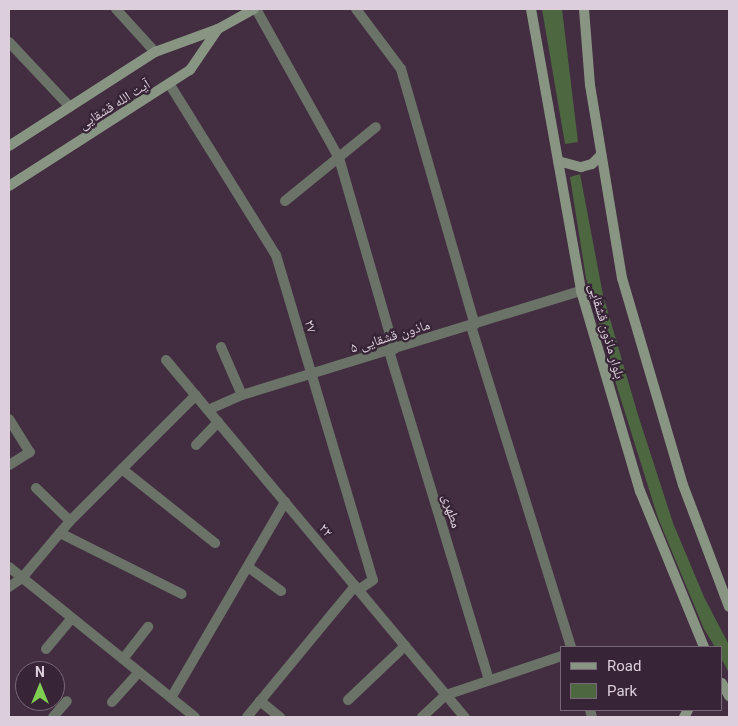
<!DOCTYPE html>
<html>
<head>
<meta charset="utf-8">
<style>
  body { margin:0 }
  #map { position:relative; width:738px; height:726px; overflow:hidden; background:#422e40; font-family:Roboto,"Noto Naskh Arabic",sans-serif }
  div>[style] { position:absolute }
  .green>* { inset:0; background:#4d6840 }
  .street>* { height:10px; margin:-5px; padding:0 5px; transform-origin:5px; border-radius:5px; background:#6b7368 }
  .secondary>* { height:10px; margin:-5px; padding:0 5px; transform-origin:5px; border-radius:5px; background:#899583 }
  span { translate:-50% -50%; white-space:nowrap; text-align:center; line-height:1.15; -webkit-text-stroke:4.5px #372436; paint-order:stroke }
  .street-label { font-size:14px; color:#dccfdb }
  .frame { position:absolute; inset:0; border:10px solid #dccfdb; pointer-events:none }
  .legend { position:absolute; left:560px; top:646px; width:162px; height:65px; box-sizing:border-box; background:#372436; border:1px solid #796878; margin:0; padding:6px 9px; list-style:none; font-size:15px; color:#dccfdb }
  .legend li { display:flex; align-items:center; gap:10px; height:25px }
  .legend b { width:25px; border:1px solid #796878 }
  .north { position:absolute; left:15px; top:661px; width:50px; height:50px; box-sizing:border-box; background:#372436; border:1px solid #796878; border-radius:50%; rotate:0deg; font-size:14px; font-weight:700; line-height:20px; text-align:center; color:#dccfdb }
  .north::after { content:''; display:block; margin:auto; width:18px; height:22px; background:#7fd052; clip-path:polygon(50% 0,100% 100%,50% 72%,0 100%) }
</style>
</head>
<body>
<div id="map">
  <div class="green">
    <div style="clip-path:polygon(542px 9px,562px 9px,578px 142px,565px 144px)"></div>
    <div style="clip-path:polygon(580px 174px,603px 295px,638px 415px,673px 523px,704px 597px,729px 645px,729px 673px,722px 660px,722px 647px,715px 647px,704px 629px,658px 518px,617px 387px,586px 278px,570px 177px)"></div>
  </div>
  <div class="street">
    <div style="left:116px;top:9px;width:58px;rotate:47.8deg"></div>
    <div style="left:256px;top:9px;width:171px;rotate:60.9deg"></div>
    <div style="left:339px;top:158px;width:199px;rotate:73.9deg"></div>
    <div style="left:356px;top:9px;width:75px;rotate:53.1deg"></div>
    <div style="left:401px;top:69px;width:266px;rotate:73.9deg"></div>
    <div style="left:9px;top:42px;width:89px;rotate:46.8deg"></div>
    <div style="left:170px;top:85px;width:200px;rotate:58.1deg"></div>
    <div style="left:276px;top:255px;width:339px;rotate:73.4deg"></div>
    <div style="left:373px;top:580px;width:18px;rotate:146deg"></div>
    <div style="left:285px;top:201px;width:117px;rotate:-39.1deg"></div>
    <div style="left:471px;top:326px;width:336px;rotate:72.7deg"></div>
    <div style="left:221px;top:347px;width:52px;rotate:66.4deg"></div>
    <div style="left:389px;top:351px;width:344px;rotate:73.1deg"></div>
    <div style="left:166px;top:360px;width:466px;rotate:50.1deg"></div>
    <div style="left:208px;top:410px;width:37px;rotate:-24deg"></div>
    <div style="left:242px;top:395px;width:355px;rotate:-17.1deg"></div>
    <div style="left:9px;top:419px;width:39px;rotate:58deg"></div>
    <div style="left:30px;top:452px;width:25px;rotate:148deg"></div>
    <div style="left:196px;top:445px;width:32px;rotate:-46deg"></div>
    <div style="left:122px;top:469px;width:119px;rotate:38.5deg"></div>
    <div style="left:36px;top:488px;width:47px;rotate:44.1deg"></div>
    <div style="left:60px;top:533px;width:136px;rotate:26.6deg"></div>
    <div style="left:9px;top:567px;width:239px;rotate:38.9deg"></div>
    <div style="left:248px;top:567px;width:41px;rotate:36deg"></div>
    <div style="left:9px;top:587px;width:16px;rotate:-35deg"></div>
    <div style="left:22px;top:578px;width:75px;rotate:-49.9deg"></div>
    <div style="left:70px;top:521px;width:178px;rotate:-45deg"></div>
    <div style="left:46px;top:649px;width:40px;rotate:-50deg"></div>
    <div style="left:123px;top:659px;width:41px;rotate:-52deg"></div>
    <div style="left:171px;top:698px;width:227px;rotate:-59.8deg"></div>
    <div style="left:348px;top:700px;width:79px;rotate:-43.5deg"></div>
    <div style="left:260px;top:701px;width:26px;rotate:39deg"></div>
    <div style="left:112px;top:702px;width:40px;rotate:-48deg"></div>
    <div style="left:590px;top:710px;width:7px;rotate:74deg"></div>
    <div style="left:53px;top:717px;width:21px;rotate:-49deg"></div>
    <div style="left:247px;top:717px;width:170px;rotate:-50.5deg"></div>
    <div style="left:422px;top:717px;width:33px;rotate:-43deg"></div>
    <div style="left:446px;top:695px;width:122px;rotate:-18.6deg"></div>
  </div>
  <div class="secondary">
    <div style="left:531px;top:9px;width:286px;rotate:79.9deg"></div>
    <div style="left:581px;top:291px;width:209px;rotate:73.6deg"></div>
    <div style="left:640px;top:491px;width:169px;rotate:67.7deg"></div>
    <div style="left:584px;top:9px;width:76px;rotate:85.5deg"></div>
    <div style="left:590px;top:85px;width:196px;rotate:80.6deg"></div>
    <div style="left:622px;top:278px;width:216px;rotate:73.6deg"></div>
    <div style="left:683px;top:485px;width:130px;rotate:69.3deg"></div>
    <div style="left:9px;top:146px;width:174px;rotate:-32.8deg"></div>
    <div style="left:155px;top:52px;width:67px;rotate:-20.1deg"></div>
    <div style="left:218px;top:29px;width:41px;rotate:-29.1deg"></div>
    <div style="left:558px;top:161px;width:24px;rotate:15deg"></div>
    <div style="left:581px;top:167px;width:11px;rotate:-15deg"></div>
    <div style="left:592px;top:164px;width:13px;rotate:-45deg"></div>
    <div style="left:9px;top:186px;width:215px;rotate:-32.7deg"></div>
    <div style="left:190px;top:70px;width:50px;rotate:-55.7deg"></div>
    <div style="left:722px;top:683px;width:15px;rotate:62deg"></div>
    <div style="left:684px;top:717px;width:8px;rotate:-60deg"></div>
  </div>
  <div class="street-label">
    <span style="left:114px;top:104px;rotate:-32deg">آیت الله قشقایی</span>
    <span style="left:311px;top:326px;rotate:73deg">۲۷</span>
    <span style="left:607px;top:331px;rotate:74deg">بلوار ماذون قشقایی</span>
    <span style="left:390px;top:336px;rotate:-17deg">ماذون قشقایی ۵</span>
    <span style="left:452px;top:511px;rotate:73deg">مطهری</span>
    <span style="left:326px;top:530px;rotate:50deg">۲۲</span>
  </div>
  <div class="frame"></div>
  <ul class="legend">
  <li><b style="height:6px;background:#899583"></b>Road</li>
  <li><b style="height:14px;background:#4d6840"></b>Park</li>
  </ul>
  <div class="north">N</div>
</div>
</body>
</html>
